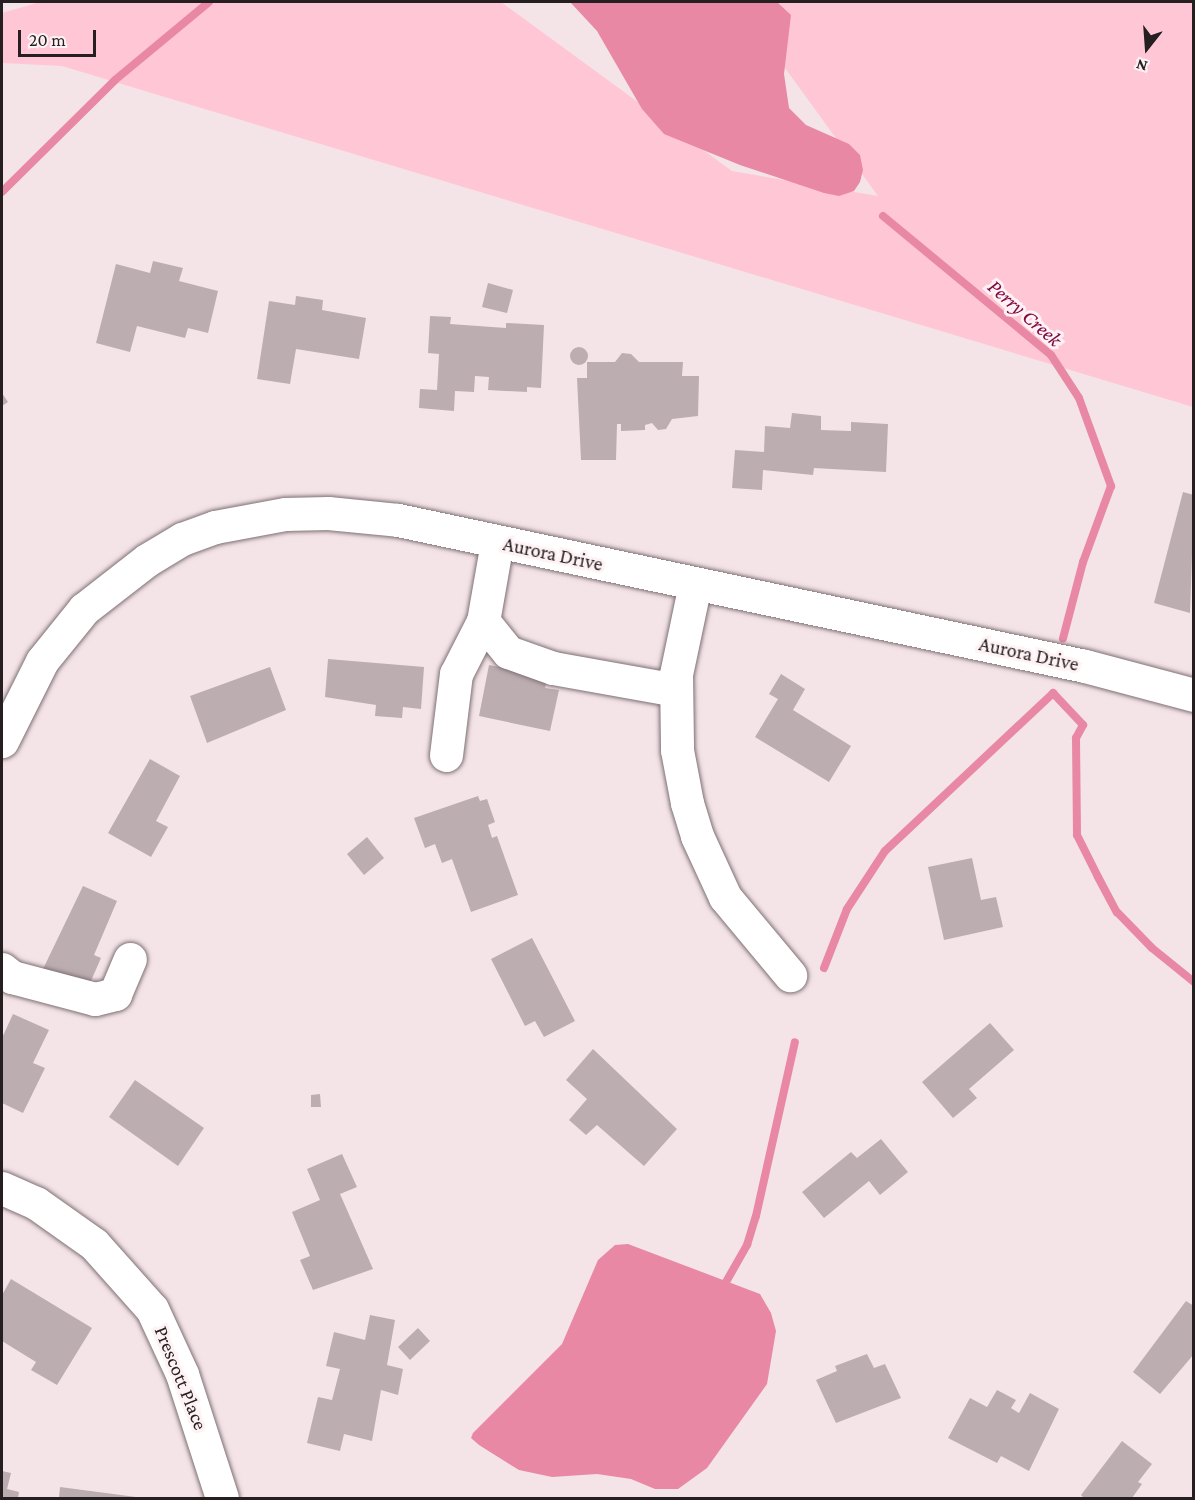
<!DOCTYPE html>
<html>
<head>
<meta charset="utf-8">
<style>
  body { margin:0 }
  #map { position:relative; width:1195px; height:1500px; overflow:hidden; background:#f4e4e8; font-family:"Crimson Pro",serif }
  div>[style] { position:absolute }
  .green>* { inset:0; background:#ffc7d6 }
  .water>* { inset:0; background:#e888a5 }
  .stream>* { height:8px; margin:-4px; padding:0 4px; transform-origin:4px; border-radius:4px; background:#e888a5 }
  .building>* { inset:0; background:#bcadb1 }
  .round { border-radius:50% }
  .roads { filter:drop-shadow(0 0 2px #7e7074) drop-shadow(0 0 2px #7e7074) }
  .minor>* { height:33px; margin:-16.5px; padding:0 16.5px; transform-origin:16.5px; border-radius:16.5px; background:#fff }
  span { translate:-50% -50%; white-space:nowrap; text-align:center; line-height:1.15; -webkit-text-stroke:6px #fff2f5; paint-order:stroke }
  .street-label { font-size:20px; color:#251f21 }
  .water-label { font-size:21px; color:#7e063f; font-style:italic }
  .frame { position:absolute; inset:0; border:3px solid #251f21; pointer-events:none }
  .north { position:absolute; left:1117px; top:18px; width:60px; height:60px; -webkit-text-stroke:4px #fff2f5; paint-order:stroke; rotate:197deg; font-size:16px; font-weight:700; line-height:24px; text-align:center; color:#251f21 }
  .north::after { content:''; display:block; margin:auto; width:21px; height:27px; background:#251f21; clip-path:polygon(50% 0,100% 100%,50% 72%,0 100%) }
  .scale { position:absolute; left:18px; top:30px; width:78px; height:27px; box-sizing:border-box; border:3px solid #251f21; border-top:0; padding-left:8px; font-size:18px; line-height:21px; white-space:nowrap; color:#251f21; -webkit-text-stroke:4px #fff2f5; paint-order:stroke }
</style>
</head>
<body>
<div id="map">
  <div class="green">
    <div style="clip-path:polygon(40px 2px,501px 2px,732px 171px,878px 196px,737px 2px,1193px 2px,1193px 407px,62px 66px,2px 63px,2px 13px)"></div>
  </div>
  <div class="water">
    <div style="clip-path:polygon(570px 2px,777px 2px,791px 15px,784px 74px,789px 108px,806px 125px,849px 144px,860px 155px,863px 170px,860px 182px,854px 191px,839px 196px,824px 193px,740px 165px,664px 134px,642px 109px,597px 31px)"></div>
    <div style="clip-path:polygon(628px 1244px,760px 1294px,771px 1313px,776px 1331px,767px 1384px,707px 1468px,678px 1489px,655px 1489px,631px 1479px,597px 1474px,552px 1477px,519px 1470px,479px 1445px,471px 1438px,473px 1433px,562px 1344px,598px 1260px,615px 1245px)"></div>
  </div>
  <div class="stream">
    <div style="left:2px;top:192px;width:159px;rotate:-44.7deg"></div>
    <div style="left:115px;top:80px;width:122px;rotate:-39.7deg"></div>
    <div style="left:883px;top:216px;width:218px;rotate:39.6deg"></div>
    <div style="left:1051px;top:355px;width:51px;rotate:56.9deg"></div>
    <div style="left:1079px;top:398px;width:94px;rotate:70deg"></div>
    <div style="left:1111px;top:486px;width:81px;rotate:110.2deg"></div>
    <div style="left:1083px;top:562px;width:79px;rotate:104.7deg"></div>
    <div style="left:824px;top:968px;width:63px;rotate:-68.7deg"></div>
    <div style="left:847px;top:909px;width:69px;rotate:-56.8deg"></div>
    <div style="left:885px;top:851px;width:231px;rotate:-43.2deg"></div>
    <div style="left:1053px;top:693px;width:44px;rotate:46.8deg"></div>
    <div style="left:1083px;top:725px;width:15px;rotate:118deg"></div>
    <div style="left:1076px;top:738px;width:97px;rotate:89.4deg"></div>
    <div style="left:1077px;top:835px;width:47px;rotate:63.4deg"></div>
    <div style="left:1098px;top:877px;width:40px;rotate:62deg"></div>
    <div style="left:1117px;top:912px;width:50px;rotate:45.8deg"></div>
    <div style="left:1152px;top:948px;width:54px;rotate:39deg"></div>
    <div style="left:726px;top:1282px;width:43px;rotate:-60.4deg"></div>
    <div style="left:747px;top:1245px;width:30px;rotate:-73deg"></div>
    <div style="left:756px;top:1216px;width:178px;rotate:-77.4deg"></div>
  </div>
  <div class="building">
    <div style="clip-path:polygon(153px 261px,183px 268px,179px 281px,218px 291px,208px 333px,188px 328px,185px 338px,137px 326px,130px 352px,96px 343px,116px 264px,150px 273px)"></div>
    <div style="clip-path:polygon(488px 283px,513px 290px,507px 313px,482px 307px)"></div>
    <div style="clip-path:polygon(296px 296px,323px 300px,322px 310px,366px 318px,359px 359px,296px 349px,290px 384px,257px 379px,269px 301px,295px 305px)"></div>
    <div style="clip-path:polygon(430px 316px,451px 317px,450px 324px,506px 328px,506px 323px,544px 325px,541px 388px,527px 387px,527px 392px,488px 390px,489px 377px,475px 376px,474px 392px,455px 391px,454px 411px,419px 408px,420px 389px,437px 390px,439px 354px,428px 353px)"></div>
    <div class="round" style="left:570px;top:347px;width:18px;height:18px"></div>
    <div style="clip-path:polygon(622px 353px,631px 354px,639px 362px,683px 362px,682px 376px,699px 376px,698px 416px,672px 419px,666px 429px,658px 430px,652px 423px,645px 425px,645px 430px,621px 431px,621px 424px,617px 424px,616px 460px,581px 460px,577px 378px,587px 378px,587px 362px,615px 362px)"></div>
    <div style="clip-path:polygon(2px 393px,8px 402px,2px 406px)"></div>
    <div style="clip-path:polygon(792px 413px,821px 416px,821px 430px,851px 431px,851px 422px,888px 424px,886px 472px,814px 468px,813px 475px,763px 470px,762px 490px,732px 488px,735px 450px,764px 452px,765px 426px,790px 428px)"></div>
    <div style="clip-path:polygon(1183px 492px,1194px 495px,1190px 613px,1154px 603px)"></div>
    <div style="clip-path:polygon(328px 659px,424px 667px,421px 709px,403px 707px,402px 718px,375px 716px,376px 705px,325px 697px)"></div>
    <div style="clip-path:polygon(489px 665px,530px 673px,547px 680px,545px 688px,559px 690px,550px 731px,479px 716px)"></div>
    <div style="clip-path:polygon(270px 667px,286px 710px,207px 743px,190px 696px)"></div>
    <div style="clip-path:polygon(781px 674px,805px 689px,793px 710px,851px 746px,829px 782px,755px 737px,778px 699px,769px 694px)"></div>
    <div style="clip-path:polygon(150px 759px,180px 776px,156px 821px,168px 827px,151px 857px,108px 833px)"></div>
    <div style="clip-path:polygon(478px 796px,480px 801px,487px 799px,495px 822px,488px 825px,492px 838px,497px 836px,518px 895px,471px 912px,452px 859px,442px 863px,435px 844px,425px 848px,414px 818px)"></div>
    <div style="clip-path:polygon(367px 837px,384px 858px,364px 875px,347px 854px)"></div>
    <div style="clip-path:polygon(972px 858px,981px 900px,996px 897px,1003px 927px,944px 940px,928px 867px)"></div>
    <div style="clip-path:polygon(83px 886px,117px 901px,94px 955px,101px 958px,87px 990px,43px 969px)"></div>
    <div style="clip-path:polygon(532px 938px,575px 1021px,544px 1037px,535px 1021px,525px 1026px,491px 959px)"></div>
    <div style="clip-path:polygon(13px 1014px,49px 1030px,33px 1063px,45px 1068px,23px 1113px,2px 1103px,2px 1038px)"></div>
    <div style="clip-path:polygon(990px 1023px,1014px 1050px,969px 1089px,977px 1098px,953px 1118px,922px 1082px)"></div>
    <div style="clip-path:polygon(593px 1049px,677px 1129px,644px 1166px,597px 1125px,586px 1135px,569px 1120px,587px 1099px,566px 1080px)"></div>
    <div style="clip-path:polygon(135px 1080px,204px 1128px,178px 1166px,109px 1117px)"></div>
    <div style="clip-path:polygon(320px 1094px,321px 1107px,311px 1107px,311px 1095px)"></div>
    <div style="clip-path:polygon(881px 1139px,908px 1172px,880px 1195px,869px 1181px,824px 1218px,802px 1192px,851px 1152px,857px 1158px)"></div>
    <div style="clip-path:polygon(342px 1154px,357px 1187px,340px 1194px,373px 1269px,313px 1290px,300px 1260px,310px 1256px,292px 1212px,320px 1200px,307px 1169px)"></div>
    <div style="clip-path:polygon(11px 1279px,92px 1328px,57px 1385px,31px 1370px,36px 1362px,2px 1341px,2px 1295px)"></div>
    <div style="clip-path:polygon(1186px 1301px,1194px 1306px,1194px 1354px,1160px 1394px,1133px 1372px)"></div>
    <div style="clip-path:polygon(370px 1315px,395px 1320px,387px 1365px,403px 1369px,398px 1395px,381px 1390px,372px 1441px,344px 1434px,340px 1451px,307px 1443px,318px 1397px,332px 1400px,340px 1369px,326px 1366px,334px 1332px,365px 1340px)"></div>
    <div style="clip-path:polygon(418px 1328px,430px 1341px,410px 1360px,398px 1347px)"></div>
    <div style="clip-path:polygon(867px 1354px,874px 1368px,885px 1364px,901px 1398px,836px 1423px,816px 1380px,837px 1371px,835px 1366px)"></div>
    <div style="clip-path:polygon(997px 1390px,1016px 1400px,1011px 1408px,1019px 1413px,1030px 1393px,1059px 1409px,1029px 1471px,1001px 1456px,997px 1463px,948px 1438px,970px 1398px,987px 1407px)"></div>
    <div style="clip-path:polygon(1122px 1441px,1152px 1464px,1138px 1482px,1142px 1484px,1132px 1498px,1084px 1498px,1081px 1495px)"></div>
    <div style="clip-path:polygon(2px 1471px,11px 1473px,7px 1489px,19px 1492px,18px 1498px,2px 1498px)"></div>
    <div style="clip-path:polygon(60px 1487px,136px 1497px,136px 1498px,59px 1498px)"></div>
  </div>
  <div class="roads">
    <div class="minor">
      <div style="left:497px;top:542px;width:80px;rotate:100deg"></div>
      <div style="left:483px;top:621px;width:40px;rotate:51deg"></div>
      <div style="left:508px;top:652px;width:48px;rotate:19.6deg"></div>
      <div style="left:553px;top:668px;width:125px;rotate:10.1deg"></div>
      <div style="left:695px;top:584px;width:92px;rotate:101.9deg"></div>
      <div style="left:676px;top:674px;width:76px;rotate:89.2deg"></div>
      <div style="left:677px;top:750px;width:54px;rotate:79.3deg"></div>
      <div style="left:687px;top:803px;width:34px;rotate:73deg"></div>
      <div style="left:697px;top:836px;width:67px;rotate:65.3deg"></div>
      <div style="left:725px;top:897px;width:102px;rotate:50.2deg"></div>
      <div style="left:2px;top:741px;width:89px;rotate:-63.4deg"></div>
      <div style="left:42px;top:661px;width:67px;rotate:-51.1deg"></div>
      <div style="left:84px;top:609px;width:80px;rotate:-37.9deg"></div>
      <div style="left:147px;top:560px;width:41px;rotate:-31deg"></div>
      <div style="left:182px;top:539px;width:35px;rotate:-20deg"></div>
      <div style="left:215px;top:527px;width:71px;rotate:-10.5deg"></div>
      <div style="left:285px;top:514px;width:43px;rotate:-1.3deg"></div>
      <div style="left:328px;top:513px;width:70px;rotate:5.7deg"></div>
      <div style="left:398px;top:520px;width:702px;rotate:12deg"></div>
      <div style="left:1085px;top:666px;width:113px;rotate:14.9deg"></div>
      <div style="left:446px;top:755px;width:82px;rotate:-83deg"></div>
      <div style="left:456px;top:674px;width:59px;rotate:-63deg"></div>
      <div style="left:2px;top:969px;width:13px;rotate:39deg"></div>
      <div style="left:12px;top:977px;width:86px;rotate:14.8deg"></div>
      <div style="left:95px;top:999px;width:21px;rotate:-14deg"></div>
      <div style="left:115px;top:994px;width:38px;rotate:-67deg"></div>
      <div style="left:2px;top:1188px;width:37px;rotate:24deg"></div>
      <div style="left:36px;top:1203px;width:71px;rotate:35.3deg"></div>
      <div style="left:94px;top:1244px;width:87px;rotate:48.3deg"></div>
      <div style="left:152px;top:1309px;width:72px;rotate:65.2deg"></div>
      <div style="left:182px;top:1374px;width:130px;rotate:72.1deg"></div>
    </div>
  </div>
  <div class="street-label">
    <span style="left:553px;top:554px;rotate:12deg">Aurora Drive</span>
    <span style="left:1029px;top:654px;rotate:12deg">Aurora Drive</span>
    <span style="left:181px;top:1378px;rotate:68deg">Prescott Place</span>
  </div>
  <div class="water-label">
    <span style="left:1025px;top:313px;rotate:41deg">Perry Creek</span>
  </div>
  <div class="frame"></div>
  <div class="north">N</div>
  <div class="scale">20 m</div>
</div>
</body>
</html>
